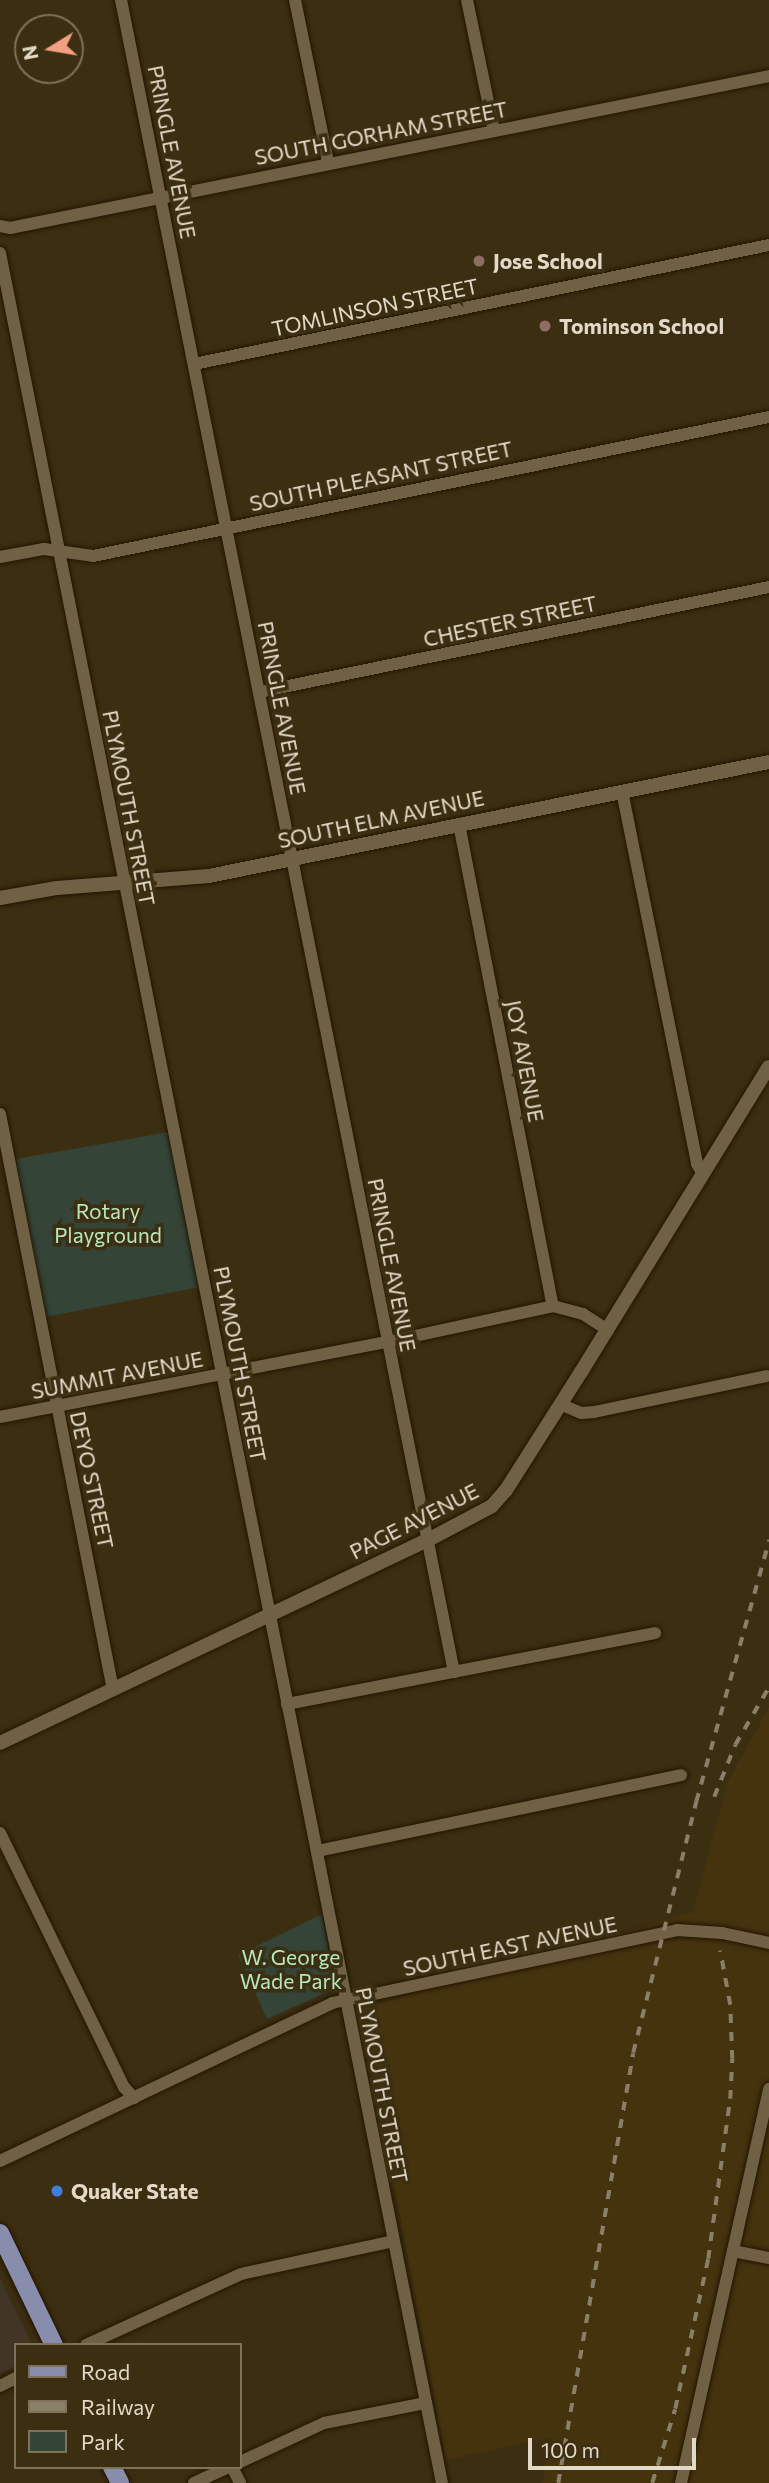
<!DOCTYPE html>
<html>
<head>
<meta charset="utf-8">
<style>
  body { margin:0 }
  #map { position:relative; width:769px; height:2483px; overflow:hidden; background:#3c2e11; font-family:Commissioner,sans-serif }
  div>[style] { position:absolute }
  .built>* { inset:0; background:#45330e }
  .medical>* { inset:0; background:#413626 }
  .green>* { inset:0; background:#344437 }
  .roads { filter:drop-shadow(0 0 2px #231600) drop-shadow(0 0 2px #231600) }
  .minor>* { height:12px; margin:-6px; padding:0 6px; transform-origin:6px; border-radius:6px; background:#716144 }
  .tertiary>* { height:14px; margin:-7px; padding:0 7px; transform-origin:7px; border-radius:7px; background:#716144 }
  .primary>* { height:18px; margin:-9px; padding:0 9px; transform-origin:9px; border-radius:9px; background:#888dac }
  .rail>* { height:3.5px; margin-top:-1.75px; transform-origin:0; background:repeating-linear-gradient(90deg,#8a7f68 0 9px,transparent 0 18px) }
  .dots>* { width:19px; height:19px; translate:-50% -50%; box-sizing:border-box; border:4px solid #3c2e11; border-radius:50% }
  span { translate:-50% -50%; white-space:nowrap; text-align:center; line-height:1.15; -webkit-text-stroke:7px #3c2e11; paint-order:stroke }
  .street-label { font-size:21px; color:#e2d9c9 }
  .poi-label { font-size:21px; color:#e2d9c9; font-weight:700 }
  .left { translate:0 -50%; text-align:left }
  .park-label { font-size:21px; color:#b6e7bf }
  .legend { position:absolute; left:14px; top:2343px; width:228px; height:126px; box-sizing:border-box; background:#3c2e11; border:2px solid #7e725b; margin:0; padding:9px 12px; list-style:none; font-size:21px; color:#e2d9c9 }
  .legend li { display:flex; align-items:center; gap:14px; height:35px }
  .legend b { width:35px; border:2px solid #7e725b }
  .north { position:absolute; left:14px; top:14px; width:70px; height:70px; box-sizing:border-box; background:#3c2e11; border:2px solid #7e725b; border-radius:50%; rotate:259deg; font-size:19px; font-weight:700; line-height:28px; text-align:center; color:#e2d9c9 }
  .north::after { content:''; display:block; margin:auto; width:24px; height:32px; background:#f2a081; clip-path:polygon(50% 0,100% 100%,50% 72%,0 100%) }
  .scale { position:absolute; left:528px; top:2438px; width:168px; height:32px; box-sizing:border-box; border:4px solid #e2d9c9; border-top:0; padding-left:9px; font-size:21px; line-height:24px; white-space:nowrap; color:#e2d9c9; -webkit-text-stroke:5px #3c2e11; paint-order:stroke }
</style>
</head>
<body>
<div id="map">
  <div class="built">
    <div style="clip-path:polygon(769px 1707px,769px 2483px,543px 2483px,548px 2438px,446px 2460px,361px 2009px,693px 1912px,728px 1782px)"></div>
  </div>
  <div class="medical">
    <div style="clip-path:polygon(0 2278px,32px 2345px,16px 2345px,16px 2366px,0 2373px)"></div>
  </div>
  <div class="green">
    <div style="clip-path:polygon(175px 1131px,205px 1286px,40px 1318px,10px 1160px)"></div>
    <div style="clip-path:polygon(322px 1914px,336px 1988px,267px 2019px,238px 1955px)"></div>
  </div>
  <div class="roads">
    <div class="minor">
      <div style="left:121px;top:0;width:1705px;rotate:78.74deg"></div>
      <div style="left:295px;top:0;width:165px;rotate:78.5deg"></div>
      <div style="left:467px;top:0;width:133px;rotate:78.3deg"></div>
      <div style="left:0;top:226px;width:10px;rotate:11deg"></div>
      <div style="left:10px;top:228px;width:774px;rotate:-11.32deg"></div>
      <div style="left:0;top:253px;width:2273px;rotate:78.79deg"></div>
      <div style="left:194px;top:364px;width:587px;rotate:-11.69deg"></div>
      <div style="left:0;top:557px;width:45px;rotate:-10.3deg"></div>
      <div style="left:44px;top:549px;width:49px;rotate:8.1deg"></div>
      <div style="left:93px;top:556px;width:690px;rotate:-11.62deg"></div>
      <div style="left:259px;top:692px;width:521px;rotate:-11.63deg"></div>
      <div style="left:622px;top:791px;width:380px;rotate:78.6deg"></div>
      <div style="left:697px;top:1164px;width:12px;rotate:59deg"></div>
      <div style="left:459px;top:824px;width:491px;rotate:79deg"></div>
      <div style="left:0;top:1114px;width:587px;rotate:78.9deg"></div>
      <div style="left:560px;top:1404px;width:23px;rotate:23deg"></div>
      <div style="left:581px;top:1413px;width:13px;rotate:-4deg"></div>
      <div style="left:594px;top:1412px;width:176px;rotate:-11.8deg"></div>
      <div style="left:0;top:1417px;width:394px;rotate:-11deg"></div>
      <div style="left:387px;top:1342px;width:170px;rotate:-12.2deg"></div>
      <div style="left:553px;top:1306px;width:31px;rotate:15deg"></div>
      <div style="left:583px;top:1314px;width:30px;rotate:33deg"></div>
      <div style="left:287px;top:1704px;width:375px;rotate:-10.9deg"></div>
      <div style="left:0;top:1833px;width:283px;rotate:64deg"></div>
      <div style="left:124px;top:2087px;width:15px;rotate:48deg"></div>
      <div style="left:318px;top:1851px;width:371px;rotate:-11.8deg"></div>
      <div style="left:0;top:2161px;width:368px;rotate:-25.4deg"></div>
      <div style="left:332px;top:2003px;width:353px;rotate:-11.9deg"></div>
      <div style="left:677px;top:1930px;width:45px;rotate:3.8deg"></div>
      <div style="left:722px;top:1933px;width:48px;rotate:12deg"></div>
      <div style="left:733px;top:2251px;width:37px;rotate:11deg"></div>
      <div style="left:86px;top:2345px;width:170px;rotate:-24.6deg"></div>
      <div style="left:241px;top:2274px;width:156px;rotate:-12.2deg"></div>
      <div style="left:0;top:2386px;width:18px;rotate:-27deg"></div>
      <div style="left:240px;top:2462px;width:93px;rotate:-24.9deg"></div>
      <div style="left:324px;top:2423px;width:104px;rotate:-11.1deg"></div>
      <div style="left:232px;top:2467px;width:18px;rotate:63deg"></div>
      <div style="left:194px;top:2483px;width:38px;rotate:-25deg"></div>
      <div style="left:681px;top:2483px;width:404px;rotate:-77.4deg"></div>
    </div>
    <div class="tertiary">
      <div style="left:0;top:898px;width:58px;rotate:-10deg"></div>
      <div style="left:57px;top:888px;width:152px;rotate:-4.5deg"></div>
      <div style="left:209px;top:876px;width:571px;rotate:-11.51deg"></div>
      <div style="left:0;top:1743px;width:474px;rotate:-25.4deg"></div>
      <div style="left:428px;top:1540px;width:72px;rotate:-28deg"></div>
      <div style="left:492px;top:1506px;width:21px;rotate:-49deg"></div>
      <div style="left:506px;top:1490px;width:140px;rotate:-57.6deg"></div>
      <div style="left:581px;top:1372px;width:358px;rotate:-58.4deg"></div>
    </div>
    <div class="primary">
      <div style="left:0;top:2233px;width:124px;rotate:64.3deg"></div>
      <div style="left:112px;top:2467px;width:18px;rotate:63deg"></div>
    </div>
  </div>
  <div class="rail">
    <div style="left:714px;top:1797px;width:56px;rotate:-68deg"></div>
    <div style="left:735px;top:1745px;width:67px;rotate:-59.6deg"></div>
    <div style="left:558px;top:2483px;width:436px;rotate:-80.1deg"></div>
    <div style="left:633px;top:2053px;width:259px;rotate:-75.9deg"></div>
    <div style="left:696px;top:1802px;width:272px;rotate:-74.4deg"></div>
    <div style="left:652px;top:2483px;width:77px;rotate:-72.7deg"></div>
    <div style="left:675px;top:2409px;width:154px;rotate:-77.6deg"></div>
    <div style="left:708px;top:2259px;width:162px;rotate:-82.2deg"></div>
    <div style="left:730px;top:2099px;width:40px;rotate:-87.1deg"></div>
    <div style="left:732px;top:2059px;width:54px;rotate:-92.1deg"></div>
    <div style="left:730px;top:2005px;width:55px;rotate:-100.5deg"></div>
  </div>
  <div class="dots">
    <div style="left:479px;top:261px;background:#8d6e63"></div>
    <div style="left:545px;top:326px;background:#8d6e63"></div>
    <div style="left:57px;top:2191px;background:#3f7fe0"></div>
  </div>
  <div class="street-label">
    <span style="left:381px;top:133px;rotate:-11deg">SOUTH GORHAM STREET</span>
    <span style="left:172px;top:152px;rotate:79deg">PRINGLE AVENUE</span>
    <span style="left:375px;top:307px;rotate:-12deg">TOMLINSON STREET</span>
    <span style="left:381px;top:476px;rotate:-12deg">SOUTH PLEASANT STREET</span>
    <span style="left:510px;top:621px;rotate:-12deg">CHESTER STREET</span>
    <span style="left:282px;top:708px;rotate:79deg">PRINGLE AVENUE</span>
    <span style="left:129px;top:808px;rotate:79deg">PLYMOUTH STREET</span>
    <span style="left:381px;top:819px;rotate:-12deg">SOUTH ELM AVENUE</span>
    <span style="left:525px;top:1061px;rotate:79deg">JOY AVENUE</span>
    <span style="left:392px;top:1265px;rotate:79deg">PRINGLE AVENUE</span>
    <span style="left:240px;top:1364px;rotate:79deg">PLYMOUTH STREET</span>
    <span style="left:117px;top:1375px;rotate:-11deg">SUMMIT AVENUE</span>
    <span style="left:92px;top:1480px;rotate:78deg">DEYO STREET</span>
    <span style="left:414px;top:1521px;rotate:-27deg">PAGE AVENUE</span>
    <span style="left:510px;top:1946px;rotate:-12deg">SOUTH EAST AVENUE</span>
    <span style="left:382px;top:2085px;rotate:79deg">PLYMOUTH STREET</span>
  </div>
  <div class="poi-label">
    <span class="left" style="left:493px;top:261px">Jose School</span>
    <span class="left" style="left:559px;top:326px">Tominson School</span>
    <span class="left" style="left:71px;top:2191px">Quaker State</span>
  </div>
  <div class="park-label">
    <span style="left:108px;top:1223px">Rotary<br>Playground</span>
    <span style="left:291px;top:1969px">W. George<br>Wade Park</span>
  </div>
  <ul class="legend">
  <li><b style="height:9px;background:#888dac"></b>Road</li>
  <li><b style="height:9px;background:#8a7f68"></b>Railway</li>
  <li><b style="height:19px;background:#344437"></b>Park</li>
  </ul>
  <div class="north">N</div>
  <div class="scale">100 m</div>
</div>
</body>
</html>
